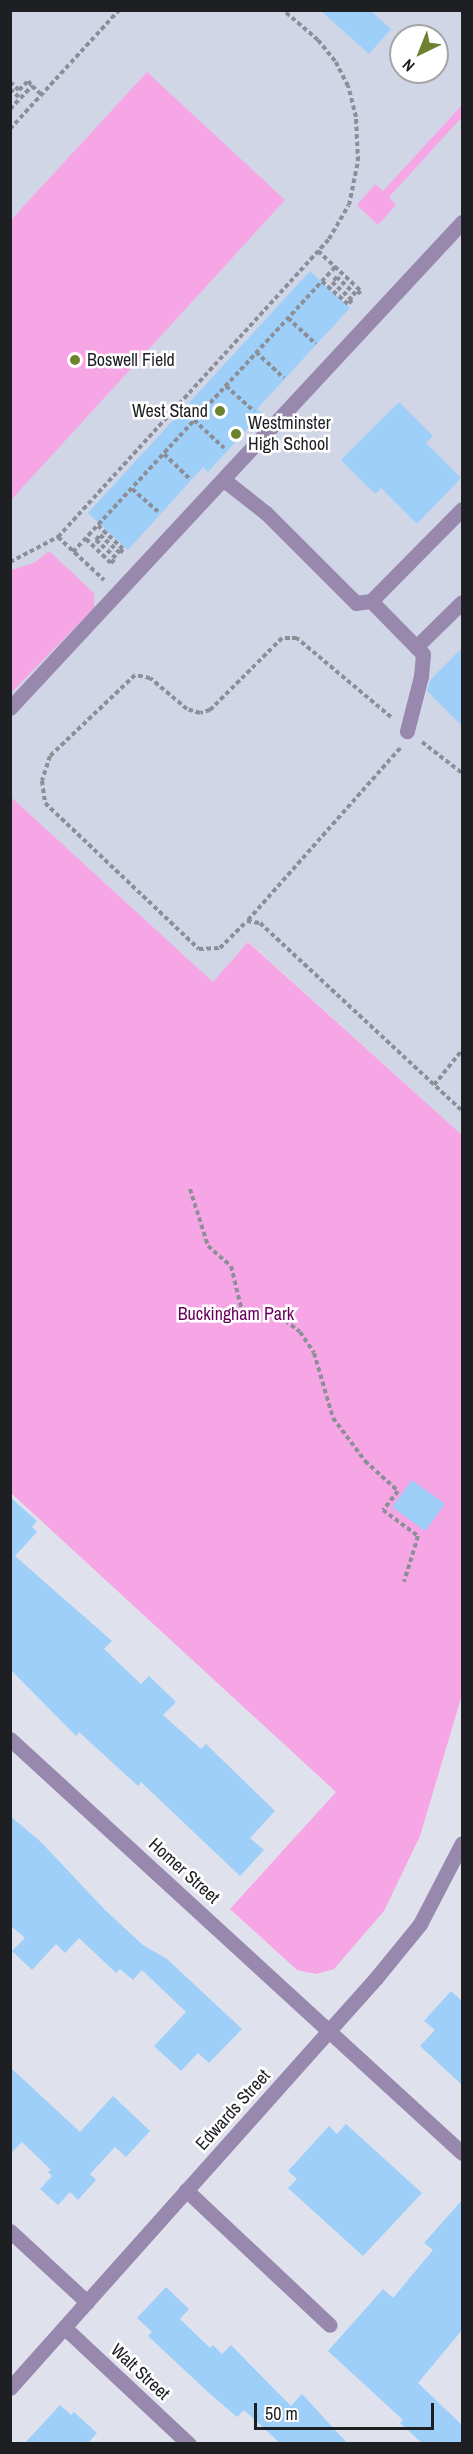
<!DOCTYPE html>
<html>
<head>
<meta charset="utf-8">
<style>
  body { margin:0 }
  #map { position:relative; width:473px; height:2454px; overflow:hidden; background:#dfe2ed; font-family:"Archivo Narrow",sans-serif }
  div>[style] { position:absolute }
  .built>* { inset:0; background:#d1d6e7 }
  .green>* { inset:0; background:#f6a6e5 }
  .building>* { inset:0; background:#9dcff8 }
  .path>* { height:4px; margin-top:-2px; transform-origin:0; background:repeating-linear-gradient(90deg,#8c8f97 0 4.5px,transparent 0 7.5px) }
  .minor>* { height:15px; margin:-7.5px; padding:0 7.5px; transform-origin:7.5px; border-radius:7.5px; background:#9888ae }
  .dots>* { width:16px; height:16px; translate:-50% -50%; box-sizing:border-box; border:3px solid #fff; border-radius:50% }
  span { translate:-50% -50%; white-space:nowrap; text-align:center; line-height:1.15; -webkit-text-stroke:5px #fff; paint-order:stroke }
  .poi-label { font-size:18px; color:#1e1f23 }
  .left { translate:0 -50%; text-align:left }
  .right { translate:-100% -50%; text-align:right }
  .park-label { font-size:18px; color:#69005d }
  .street-label { font-size:18px; color:#1e1f23 }
  .frame { position:absolute; inset:0; border:12px solid #1e1f23; pointer-events:none }
  .north { position:absolute; left:389px; top:24px; width:60px; height:60px; box-sizing:border-box; background:#fff; border:2px solid #a5a5a7; border-radius:50%; rotate:223deg; font-size:16px; font-weight:700; line-height:24px; text-align:center; color:#1e1f23 }
  .north::after { content:''; display:block; margin:auto; width:21px; height:27px; background:#6d8131; clip-path:polygon(50% 0,100% 100%,50% 72%,0 100%) }
  .scale { position:absolute; left:254px; top:2403px; width:180px; height:27px; box-sizing:border-box; border:3px solid #1e1f23; border-top:0; padding-left:8px; font-size:18px; line-height:21px; white-space:nowrap; color:#1e1f23; -webkit-text-stroke:4px #fff; paint-order:stroke }
</style>
</head>
<body>
<div id="map">
  <div class="built">
    <div style="clip-path:polygon(evenodd,10px 11px,462px 11px,462px 1135px,249px 942px,214px 983px,11px 797px,10px 11px,401px 36px,437px 36px,437px 72px,401px 72px,401px 36px)"></div>
  </div>
  <div class="green">
    <div style="clip-path:polygon(147px 72px,285px 200px,11px 500px,11px 220px)"></div>
    <div style="clip-path:polygon(462px 105px,462px 117px,389px 197px,396px 205px,378px 225px,357px 205px,375px 184px,383px 191px)"></div>
    <div style="clip-path:polygon(49px 551px,94px 593px,94px 608px,11px 693px,11px 570px,34px 563px)"></div>
    <div style="clip-path:polygon(11px 797px,213px 982px,248px 942px,462px 1135px,462px 1695px,420px 1836px,384px 1911px,334px 1969px,316px 1974px,297px 1970px,230px 1909px,336px 1792px,11px 1493px)"></div>
  </div>
  <div class="building">
    <div style="clip-path:polygon(320px 10px,370px 10px,391px 29px,369px 54px)"></div>
    <div style="clip-path:polygon(310px 271px,350px 308px,257px 409px,262px 413px,208px 472px,203px 467px,128px 550px,88px 513px)"></div>
    <div style="clip-path:polygon(399px 402px,433px 436px,426px 443px,461px 478px,417px 524px,381px 488px,375px 494px,341px 460px)"></div>
    <div style="clip-path:polygon(462px 648px,462px 726px,427px 691px,430px 680px)"></div>
    <div style="clip-path:polygon(412px 1480px,445px 1504px,425px 1531px,392px 1507px)"></div>
    <div style="clip-path:polygon(10px 1497px,37px 1521px,32px 1527px,37px 1532px,15px 1556px,112px 1641px,104px 1649px,141px 1684px,149px 1676px,176px 1702px,163px 1715px,201px 1749px,206px 1744px,275px 1811px,250px 1838px,264px 1850px,240px 1876px,141px 1782px,138px 1786px,79px 1732px,76px 1736px,10px 1669px)"></div>
    <div style="clip-path:polygon(10px 1816px,41px 1842px,105px 1910px,143px 1945px,167px 1959px,242px 2029px,209px 2063px,198px 2053px,181px 2071px,154px 2046px,186px 2012px,142px 1970px,133px 1980px,120px 1969px,116px 1973px,79px 1938px,65px 1953px,56px 1944px,32px 1970px,12px 1951px,25px 1938px,10px 1925px)"></div>
    <div style="clip-path:polygon(451px 1991px,462px 2001px,462px 2085px,420px 2046px,435px 2030px,424px 2021px)"></div>
    <div style="clip-path:polygon(10px 2067px,80px 2132px,113px 2096px,150px 2131px,126px 2157px,115px 2147px,90px 2174px,96px 2180px,78px 2200px,70px 2192px,58px 2205px,40px 2189px,52px 2176px,48px 2172px,51px 2170px,22px 2142px,10px 2154px)"></div>
    <div style="clip-path:polygon(346px 2124px,422px 2193px,363px 2256px,288px 2188px,297px 2179px,288px 2171px,329px 2126px,337px 2134px)"></div>
    <div style="clip-path:polygon(462px 2200px,462px 2330px,418px 2383px,462px 2425px,462px 2444px,423px 2444px,400px 2423px,403px 2420px,328px 2351px,383px 2289px,393px 2298px,433px 2250px,424px 2243px)"></div>
    <div style="clip-path:polygon(166px 2287px,189px 2309px,180px 2319px,210px 2348px,213px 2345px,222px 2354px,231px 2345px,291px 2406px,302px 2394px,348px 2444px,281px 2444px,244px 2410px,237px 2417px,209px 2393px,148px 2336px,152px 2332px,137px 2318px)"></div>
    <div style="clip-path:polygon(60px 2405px,71px 2415px,74px 2412px,97px 2433px,87px 2444px,24px 2444px)"></div>
  </div>
  <div class="path">
    <div style="left:10px;top:82px;width:12px;rotate:42deg"></div>
    <div style="left:19px;top:90px;width:13px;rotate:-45deg"></div>
    <div style="left:28px;top:81px;width:6px;rotate:51deg"></div>
    <div style="left:10px;top:89px;width:13px;rotate:42deg"></div>
    <div style="left:10px;top:109px;width:32px;rotate:-46deg"></div>
    <div style="left:32px;top:86px;width:13px;rotate:42deg"></div>
    <div style="left:10px;top:129px;width:161px;rotate:-47.5deg"></div>
    <div style="left:318px;top:251px;width:59px;rotate:42.9deg"></div>
    <div style="left:361px;top:291px;width:6px;rotate:141deg"></div>
    <div style="left:356px;top:295px;width:26px;rotate:-137deg"></div>
    <div style="left:337px;top:277px;width:7px;rotate:135deg"></div>
    <div style="left:332px;top:282px;width:27px;rotate:42deg"></div>
    <div style="left:352px;top:300px;width:6px;rotate:135deg"></div>
    <div style="left:348px;top:304px;width:35px;rotate:-139deg"></div>
    <div style="left:288px;top:318px;width:38px;rotate:43deg"></div>
    <div style="left:256px;top:352px;width:38px;rotate:43deg"></div>
    <div style="left:226px;top:386px;width:38px;rotate:42deg"></div>
    <div style="left:194px;top:420px;width:41px;rotate:43deg"></div>
    <div style="left:164px;top:454px;width:36px;rotate:44deg"></div>
    <div style="left:132px;top:489px;width:37px;rotate:41deg"></div>
    <div style="left:58px;top:537px;width:403px;rotate:-47.7deg"></div>
    <div style="left:329px;top:239px;width:39px;rotate:-60deg"></div>
    <div style="left:349px;top:205px;width:45px;rotate:-78.4deg"></div>
    <div style="left:358px;top:161px;width:44px;rotate:-92.6deg"></div>
    <div style="left:356px;top:117px;width:32px;rotate:-104deg"></div>
    <div style="left:348px;top:86px;width:28px;rotate:-117deg"></div>
    <div style="left:335px;top:61px;width:27px;rotate:-129deg"></div>
    <div style="left:318px;top:40px;width:46px;rotate:-139.4deg"></div>
    <div style="left:86px;top:539px;width:35px;rotate:44deg"></div>
    <div style="left:111px;top:563px;width:7px;rotate:-45deg"></div>
    <div style="left:116px;top:558px;width:27px;rotate:-138deg"></div>
    <div style="left:96px;top:540px;width:6px;rotate:-51deg"></div>
    <div style="left:100px;top:535px;width:27px;rotate:42deg"></div>
    <div style="left:120px;top:553px;width:5px;rotate:-53deg"></div>
    <div style="left:123px;top:549px;width:34px;rotate:-137deg"></div>
    <div style="left:73px;top:552px;width:387px;rotate:-47.4deg"></div>
    <div style="left:10px;top:562px;width:54px;rotate:-27.5deg"></div>
    <div style="left:58px;top:537px;width:63px;rotate:43.1deg"></div>
    <div style="left:391px;top:717px;width:123px;rotate:-140deg"></div>
    <div style="left:297px;top:638px;width:15px;rotate:180deg"></div>
    <div style="left:282px;top:638px;width:102px;rotate:135deg"></div>
    <div style="left:210px;top:710px;width:10px;rotate:163deg"></div>
    <div style="left:200px;top:713px;width:14px;rotate:-163deg"></div>
    <div style="left:187px;top:709px;width:48px;rotate:-140deg"></div>
    <div style="left:150px;top:678px;width:15px;rotate:-169deg"></div>
    <div style="left:135px;top:675px;width:117px;rotate:136.4deg"></div>
    <div style="left:50px;top:756px;width:26px;rotate:108deg"></div>
    <div style="left:42px;top:781px;width:22px;rotate:82deg"></div>
    <div style="left:45px;top:803px;width:212px;rotate:43.5deg"></div>
    <div style="left:199px;top:949px;width:21px;rotate:-3deg"></div>
    <div style="left:220px;top:948px;width:38px;rotate:-45deg"></div>
    <div style="left:247px;top:921px;width:13px;rotate:9deg"></div>
    <div style="left:260px;top:923px;width:276px;rotate:42.9deg"></div>
    <div style="left:422px;top:742px;width:51px;rotate:37.8deg"></div>
    <div style="left:248px;top:920px;width:230px;rotate:-48.5deg"></div>
    <div style="left:434px;top:1085px;width:45px;rotate:-51.3deg"></div>
    <div style="left:190px;top:1189px;width:60px;rotate:72.5deg"></div>
    <div style="left:208px;top:1246px;width:30px;rotate:41deg"></div>
    <div style="left:231px;top:1266px;width:46px;rotate:76.3deg"></div>
    <div style="left:242px;top:1311px;width:37px;rotate:8deg"></div>
    <div style="left:279px;top:1316px;width:26px;rotate:37deg"></div>
    <div style="left:300px;top:1332px;width:25px;rotate:56deg"></div>
    <div style="left:314px;top:1353px;width:68px;rotate:73.7deg"></div>
    <div style="left:333px;top:1418px;width:54px;rotate:53.3deg"></div>
    <div style="left:365px;top:1461px;width:45px;rotate:42.3deg"></div>
    <div style="left:398px;top:1491px;width:24px;rotate:128deg"></div>
    <div style="left:383px;top:1510px;width:44px;rotate:36.6deg"></div>
    <div style="left:418px;top:1536px;width:48px;rotate:106.9deg"></div>
  </div>
  <div class="minor">
    <div style="left:224px;top:480px;width:53px;rotate:38.2deg"></div>
    <div style="left:266px;top:513px;width:127px;rotate:45deg"></div>
    <div style="left:356px;top:603px;width:15px;rotate:-8deg"></div>
    <div style="left:371px;top:601px;width:129px;rotate:-45.3deg"></div>
    <div style="left:371px;top:601px;width:74px;rotate:45.5deg"></div>
    <div style="left:423px;top:654px;width:22px;rotate:95deg"></div>
    <div style="left:421px;top:676px;width:57px;rotate:104.3deg"></div>
    <div style="left:416px;top:647px;width:64px;rotate:-44.4deg"></div>
    <div style="left:10px;top:708px;width:664px;rotate:-47.08deg"></div>
    <div style="left:10px;top:1739px;width:613px;rotate:42.49deg"></div>
    <div style="left:186px;top:2190px;width:197px;rotate:43.2deg"></div>
    <div style="left:10px;top:2231px;width:105px;rotate:42.7deg"></div>
    <div style="left:65px;top:2328px;width:170px;rotate:43.1deg"></div>
    <div style="left:10px;top:2388px;width:550px;rotate:-48.25deg"></div>
    <div style="left:376px;top:1978px;width:70px;rotate:-50.8deg"></div>
    <div style="left:420px;top:1924px;width:91px;rotate:-62.6deg"></div>
  </div>
  <div class="dots">
    <div style="left:75px;top:360px;background:#6d8131"></div>
    <div style="left:220px;top:411px;background:#6d8131"></div>
    <div style="left:236px;top:434px;background:#6d8131"></div>
  </div>
  <div class="poi-label">
    <span class="left" style="left:87px;top:360px">Boswell Field</span>
    <span class="right" style="left:208px;top:411px">West Stand</span>
    <span class="left" style="left:248px;top:434px">Westminster<br>High School</span>
  </div>
  <div class="park-label">
    <span style="left:236px;top:1314px">Buckingham Park</span>
  </div>
  <div class="street-label">
    <span style="left:184px;top:1871px;rotate:42deg">Homer Street</span>
    <span style="left:233px;top:2110px;rotate:-48deg">Edwards Street</span>
    <span style="left:140px;top:2372px;rotate:43deg">Walt Street</span>
  </div>
  <div class="frame"></div>
  <div class="north">N</div>
  <div class="scale">50 m</div>
</div>
</body>
</html>
